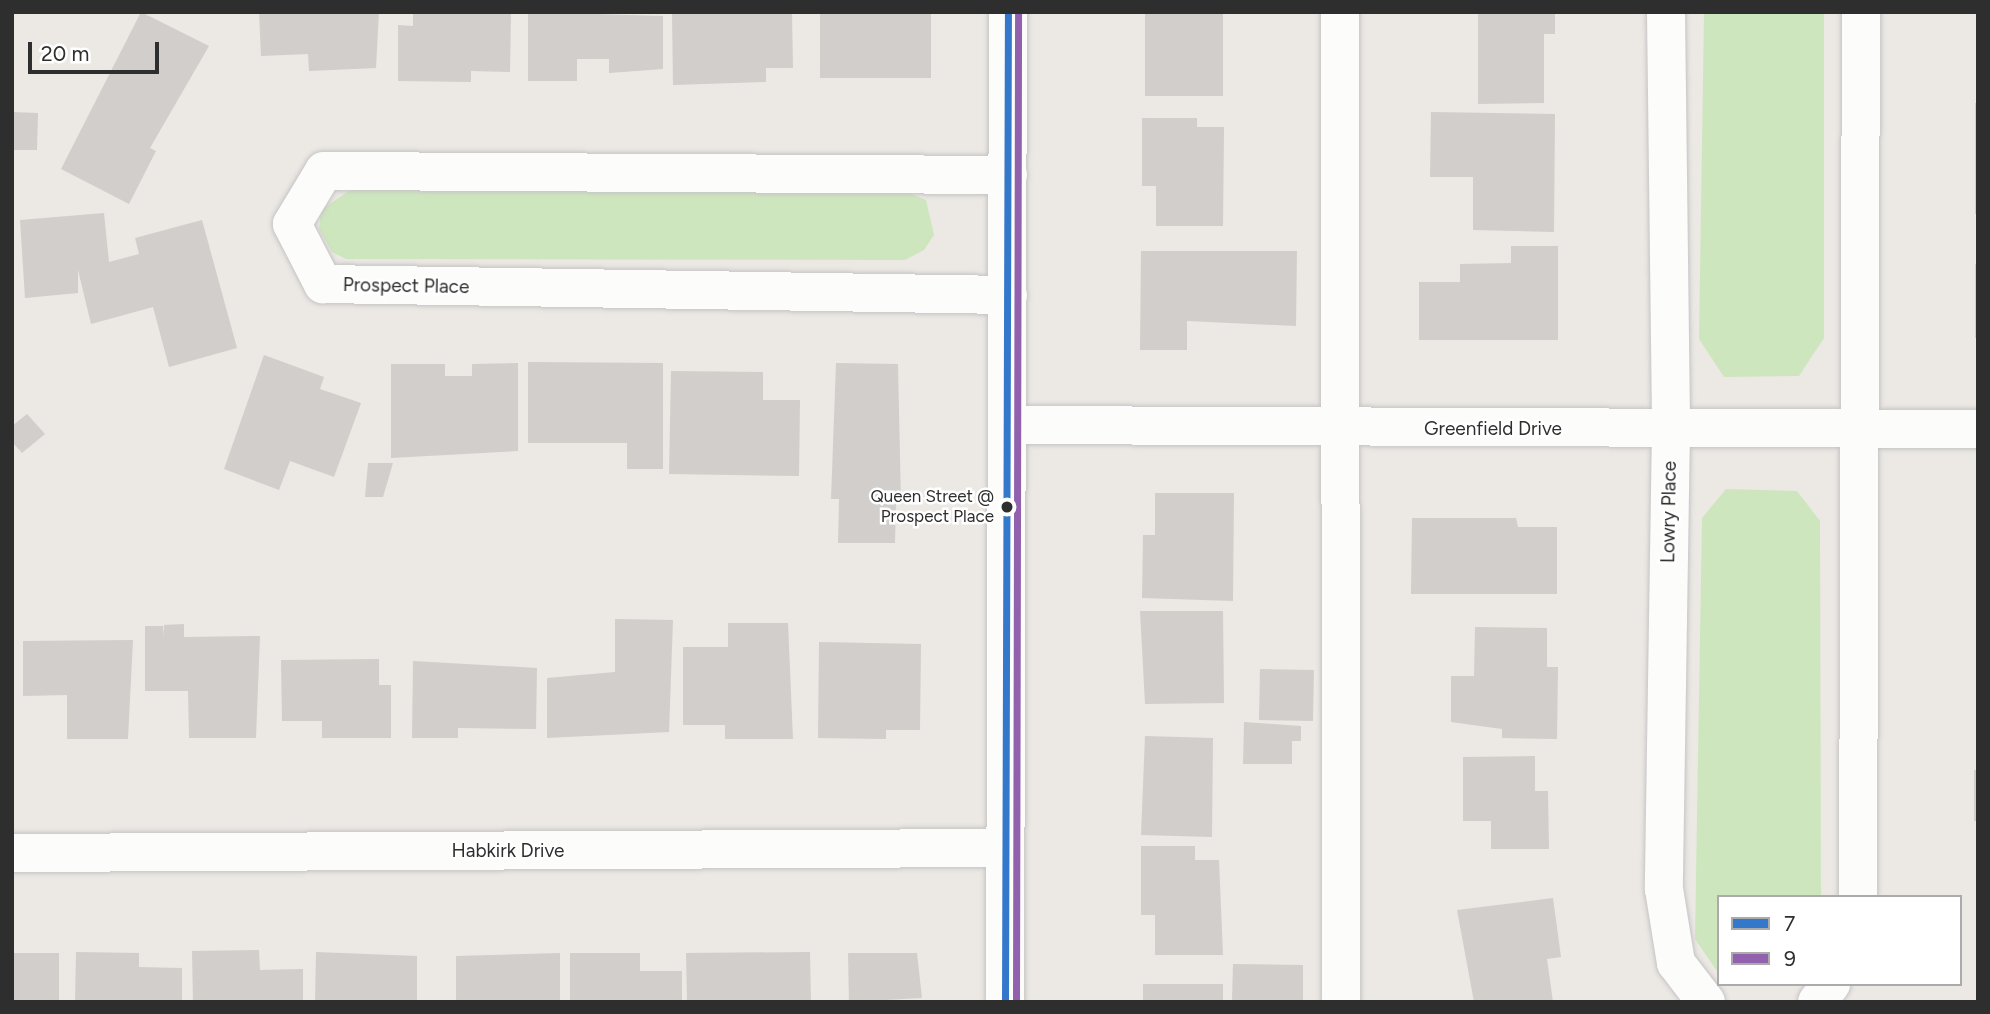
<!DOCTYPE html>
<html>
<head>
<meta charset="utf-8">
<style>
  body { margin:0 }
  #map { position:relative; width:1990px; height:1014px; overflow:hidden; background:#ece8e4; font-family:Figtree,sans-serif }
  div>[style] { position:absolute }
  .green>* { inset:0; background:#cee6be }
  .building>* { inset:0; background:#d1cecb }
  .roads { filter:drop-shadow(0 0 2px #c5c4c5) drop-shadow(0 0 2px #c5c4c5) }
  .minor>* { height:38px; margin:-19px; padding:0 19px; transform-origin:19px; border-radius:19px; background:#fcfcfb }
  .bus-1>* { height:7px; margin:-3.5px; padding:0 3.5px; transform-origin:3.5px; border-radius:3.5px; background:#3478cb }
  .bus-2>* { height:7px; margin:-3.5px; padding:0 3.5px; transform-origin:3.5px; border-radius:3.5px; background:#9161ad }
  .dots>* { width:19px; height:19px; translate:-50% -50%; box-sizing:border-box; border:4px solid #fff; border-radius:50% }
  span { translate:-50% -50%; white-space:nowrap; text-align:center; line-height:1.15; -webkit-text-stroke:5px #fff; paint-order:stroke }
  .bus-label { font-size:17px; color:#2e2e2e }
  .right { translate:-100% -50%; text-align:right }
  .street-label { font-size:19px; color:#2e2e2e }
  .frame { position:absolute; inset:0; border:14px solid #2e2e2e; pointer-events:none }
  .legend { position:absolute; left:1717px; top:895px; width:245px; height:91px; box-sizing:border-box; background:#fff; border:2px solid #ababab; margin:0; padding:9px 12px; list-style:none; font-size:21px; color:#2e2e2e }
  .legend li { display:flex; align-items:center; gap:14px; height:35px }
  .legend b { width:35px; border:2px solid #ababab }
  .scale { position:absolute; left:28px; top:42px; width:131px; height:32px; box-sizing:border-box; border:4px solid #2e2e2e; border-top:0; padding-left:9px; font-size:21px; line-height:24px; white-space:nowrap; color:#2e2e2e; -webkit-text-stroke:5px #fff; paint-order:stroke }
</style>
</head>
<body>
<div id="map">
  <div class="green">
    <div style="clip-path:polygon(1704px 12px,1824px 12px,1824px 338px,1799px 376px,1724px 377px,1699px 339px)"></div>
    <div style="clip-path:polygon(353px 188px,905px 191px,926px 200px,934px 235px,924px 250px,905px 260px,346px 259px,332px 252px,319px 229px,321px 210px)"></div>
    <div style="clip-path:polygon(1726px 489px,1797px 491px,1820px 521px,1821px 897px,1719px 897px,1719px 974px,1695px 939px,1702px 518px)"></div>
  </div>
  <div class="building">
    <div style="clip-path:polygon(141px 12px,209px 46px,150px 148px,156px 151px,129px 204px,61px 169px)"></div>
    <div style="clip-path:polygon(259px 12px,379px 12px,376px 68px,309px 71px,308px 54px,261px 56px)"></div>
    <div style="clip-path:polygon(413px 12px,511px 12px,510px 72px,471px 71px,471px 82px,398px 81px,398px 25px,413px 26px)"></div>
    <div style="clip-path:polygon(528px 12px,663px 16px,663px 69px,609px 73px,609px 59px,577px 59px,577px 81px,528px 81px)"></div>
    <div style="clip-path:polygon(820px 12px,931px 12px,931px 78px,820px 78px)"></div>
    <div style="clip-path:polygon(1145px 12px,1223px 12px,1223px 96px,1145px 96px)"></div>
    <div style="clip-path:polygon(1478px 12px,1555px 12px,1555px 34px,1544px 34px,1544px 103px,1478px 104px)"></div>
    <div style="clip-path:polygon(672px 13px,792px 13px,793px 68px,766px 68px,766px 82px,673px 85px)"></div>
    <div style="clip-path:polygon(1975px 103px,1978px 103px,1978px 214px,1975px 214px)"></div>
    <div style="clip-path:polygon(12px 112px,38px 113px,37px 150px,12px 150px)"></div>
    <div style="clip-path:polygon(1431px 112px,1555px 114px,1554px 232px,1473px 230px,1473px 177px,1430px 177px)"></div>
    <div style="clip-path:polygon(1142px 118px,1197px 118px,1197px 127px,1224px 127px,1223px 226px,1156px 226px,1156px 186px,1142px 186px)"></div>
    <div style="clip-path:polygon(104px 213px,109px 262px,139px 254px,135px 238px,202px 220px,237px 348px,169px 367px,153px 307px,91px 324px,78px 270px,78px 293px,25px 298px,20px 220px)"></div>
    <div style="clip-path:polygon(1511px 246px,1558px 246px,1558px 340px,1419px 340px,1419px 282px,1460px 282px,1460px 264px,1511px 263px)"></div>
    <div style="clip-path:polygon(1141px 251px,1297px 251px,1296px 326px,1187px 321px,1187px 350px,1140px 350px)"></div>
    <div style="clip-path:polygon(1975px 264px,1978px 264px,1978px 338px,1975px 338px)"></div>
    <div style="clip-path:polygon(264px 355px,324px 377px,320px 389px,361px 403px,334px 477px,290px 461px,279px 490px,224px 469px)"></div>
    <div style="clip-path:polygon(528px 362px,663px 363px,663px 469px,627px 469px,627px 443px,528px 443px)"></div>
    <div style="clip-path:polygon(518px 363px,518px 451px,391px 458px,391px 364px,445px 364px,445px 376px,472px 376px,472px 364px)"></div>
    <div style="clip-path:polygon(836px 363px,898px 364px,901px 502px,896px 502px,895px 543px,838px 543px,839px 499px,831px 499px)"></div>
    <div style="clip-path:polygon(671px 371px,763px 372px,763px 400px,800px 400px,799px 476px,669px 474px)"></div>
    <div style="clip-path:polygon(27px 414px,45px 434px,22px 453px,12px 442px,12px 426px)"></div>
    <div style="clip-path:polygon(368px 463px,393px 463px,383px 497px,365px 497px)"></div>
    <div style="clip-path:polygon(1155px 493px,1234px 493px,1233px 601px,1142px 598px,1143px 535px,1155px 535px)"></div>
    <div style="clip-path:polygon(1412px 518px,1516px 518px,1518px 527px,1557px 527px,1557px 594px,1411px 594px)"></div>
    <div style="clip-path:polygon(1140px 611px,1223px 611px,1224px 703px,1145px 704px)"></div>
    <div style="clip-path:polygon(615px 619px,673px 620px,669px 732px,547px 738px,547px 678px,615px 672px)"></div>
    <div style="clip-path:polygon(728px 623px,788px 623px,793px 739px,725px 739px,725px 725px,683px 725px,683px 647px,728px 647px)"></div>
    <div style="clip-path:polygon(184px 624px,184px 637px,260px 636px,256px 738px,189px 738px,188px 691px,145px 691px,145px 626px,163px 626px,164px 637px,164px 625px)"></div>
    <div style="clip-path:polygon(1475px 627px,1547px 628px,1547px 667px,1558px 667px,1557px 739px,1502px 738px,1502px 729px,1451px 722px,1451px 676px,1474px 676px)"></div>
    <div style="clip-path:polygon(133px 640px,128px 739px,67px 739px,67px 695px,23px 696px,23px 641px)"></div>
    <div style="clip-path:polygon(819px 642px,921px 644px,920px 730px,886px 730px,886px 739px,818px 738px)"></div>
    <div style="clip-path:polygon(379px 659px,379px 685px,391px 685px,391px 738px,322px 738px,322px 721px,282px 721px,281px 660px)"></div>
    <div style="clip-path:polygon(413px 661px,537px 668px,536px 729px,458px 728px,458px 738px,412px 738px)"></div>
    <div style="clip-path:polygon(1260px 669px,1314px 670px,1313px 721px,1259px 720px)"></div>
    <div style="clip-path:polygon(1244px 722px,1301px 726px,1301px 741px,1292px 741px,1292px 764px,1243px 764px)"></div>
    <div style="clip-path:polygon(1145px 736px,1213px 738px,1212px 837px,1141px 835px)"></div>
    <div style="clip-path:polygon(1535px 756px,1535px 791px,1548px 791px,1549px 849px,1491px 849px,1491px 821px,1463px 821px,1463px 757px)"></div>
    <div style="clip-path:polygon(1974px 770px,1978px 770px,1978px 821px,1974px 821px)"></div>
    <div style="clip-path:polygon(1141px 846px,1195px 846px,1195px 860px,1219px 860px,1223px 955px,1155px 955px,1155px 915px,1141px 915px)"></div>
    <div style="clip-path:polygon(1553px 898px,1561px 957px,1547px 959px,1553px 1002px,1474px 1002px,1457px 910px)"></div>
    <div style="clip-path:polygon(259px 950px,260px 970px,303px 969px,303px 1002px,193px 1002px,192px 951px)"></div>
    <div style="clip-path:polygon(76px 952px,139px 953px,139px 967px,182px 968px,182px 1002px,75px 1002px)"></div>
    <div style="clip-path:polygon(316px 952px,417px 956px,417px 1002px,315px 1002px)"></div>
    <div style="clip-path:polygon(810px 952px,811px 1002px,687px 1002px,686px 953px)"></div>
    <div style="clip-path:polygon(12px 953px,59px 953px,59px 1002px,12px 1002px)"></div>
    <div style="clip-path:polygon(560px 953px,560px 1002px,456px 1002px,456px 956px)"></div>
    <div style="clip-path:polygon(570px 953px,640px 953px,640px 971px,682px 971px,682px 1002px,570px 1002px)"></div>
    <div style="clip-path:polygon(848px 953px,917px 953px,922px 998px,849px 1002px)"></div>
    <div style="clip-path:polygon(1233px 964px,1303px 965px,1303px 1002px,1232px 1001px)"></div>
    <div style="clip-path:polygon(1143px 984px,1223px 984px,1223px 1002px,1143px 1002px)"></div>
  </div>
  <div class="roads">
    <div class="minor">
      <div style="left:1340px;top:12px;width:990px;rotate:89.94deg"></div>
      <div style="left:1666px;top:12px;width:417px;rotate:89.3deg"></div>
      <div style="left:1671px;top:429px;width:460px;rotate:90.9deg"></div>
      <div style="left:1664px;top:889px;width:75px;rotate:80.8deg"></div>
      <div style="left:1676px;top:963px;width:49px;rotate:52.4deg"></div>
      <div style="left:1008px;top:175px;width:684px;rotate:-179.66deg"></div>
      <div style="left:324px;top:171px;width:62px;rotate:121.1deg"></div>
      <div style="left:292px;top:224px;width:68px;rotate:62.7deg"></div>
      <div style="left:323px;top:284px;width:685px;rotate:0.92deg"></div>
      <div style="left:1009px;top:425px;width:969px;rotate:0.24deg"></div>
      <div style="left:12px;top:853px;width:992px;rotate:-0.29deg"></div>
      <div style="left:1858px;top:897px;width:885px;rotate:-89.81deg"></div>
      <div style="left:1005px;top:1002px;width:990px;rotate:-89.83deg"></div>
      <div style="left:1817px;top:1002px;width:23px;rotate:-52deg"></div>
    </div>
  </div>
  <div class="bus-1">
    <div style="left:1005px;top:1002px;width:990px;rotate:-89.83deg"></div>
  </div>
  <div class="bus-2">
    <div style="left:1016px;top:1002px;width:990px;rotate:-89.88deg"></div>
  </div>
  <div class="dots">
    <div style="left:1007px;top:507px;background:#2e2e2e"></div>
  </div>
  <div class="bus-label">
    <span class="right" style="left:994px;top:507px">Queen Street @<br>Prospect Place</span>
  </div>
  <div class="street-label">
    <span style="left:406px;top:286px;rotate:1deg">Prospect Place</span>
    <span style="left:1493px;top:429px">Greenfield Drive</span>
    <span style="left:1669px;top:512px;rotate:-89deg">Lowry Place</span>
    <span style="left:508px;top:851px">Habkirk Drive</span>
  </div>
  <div class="frame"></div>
  <ul class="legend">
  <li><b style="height:9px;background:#3478cb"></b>7</li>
  <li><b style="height:9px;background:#9161ad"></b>9</li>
  </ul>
  <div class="scale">20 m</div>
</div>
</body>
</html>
